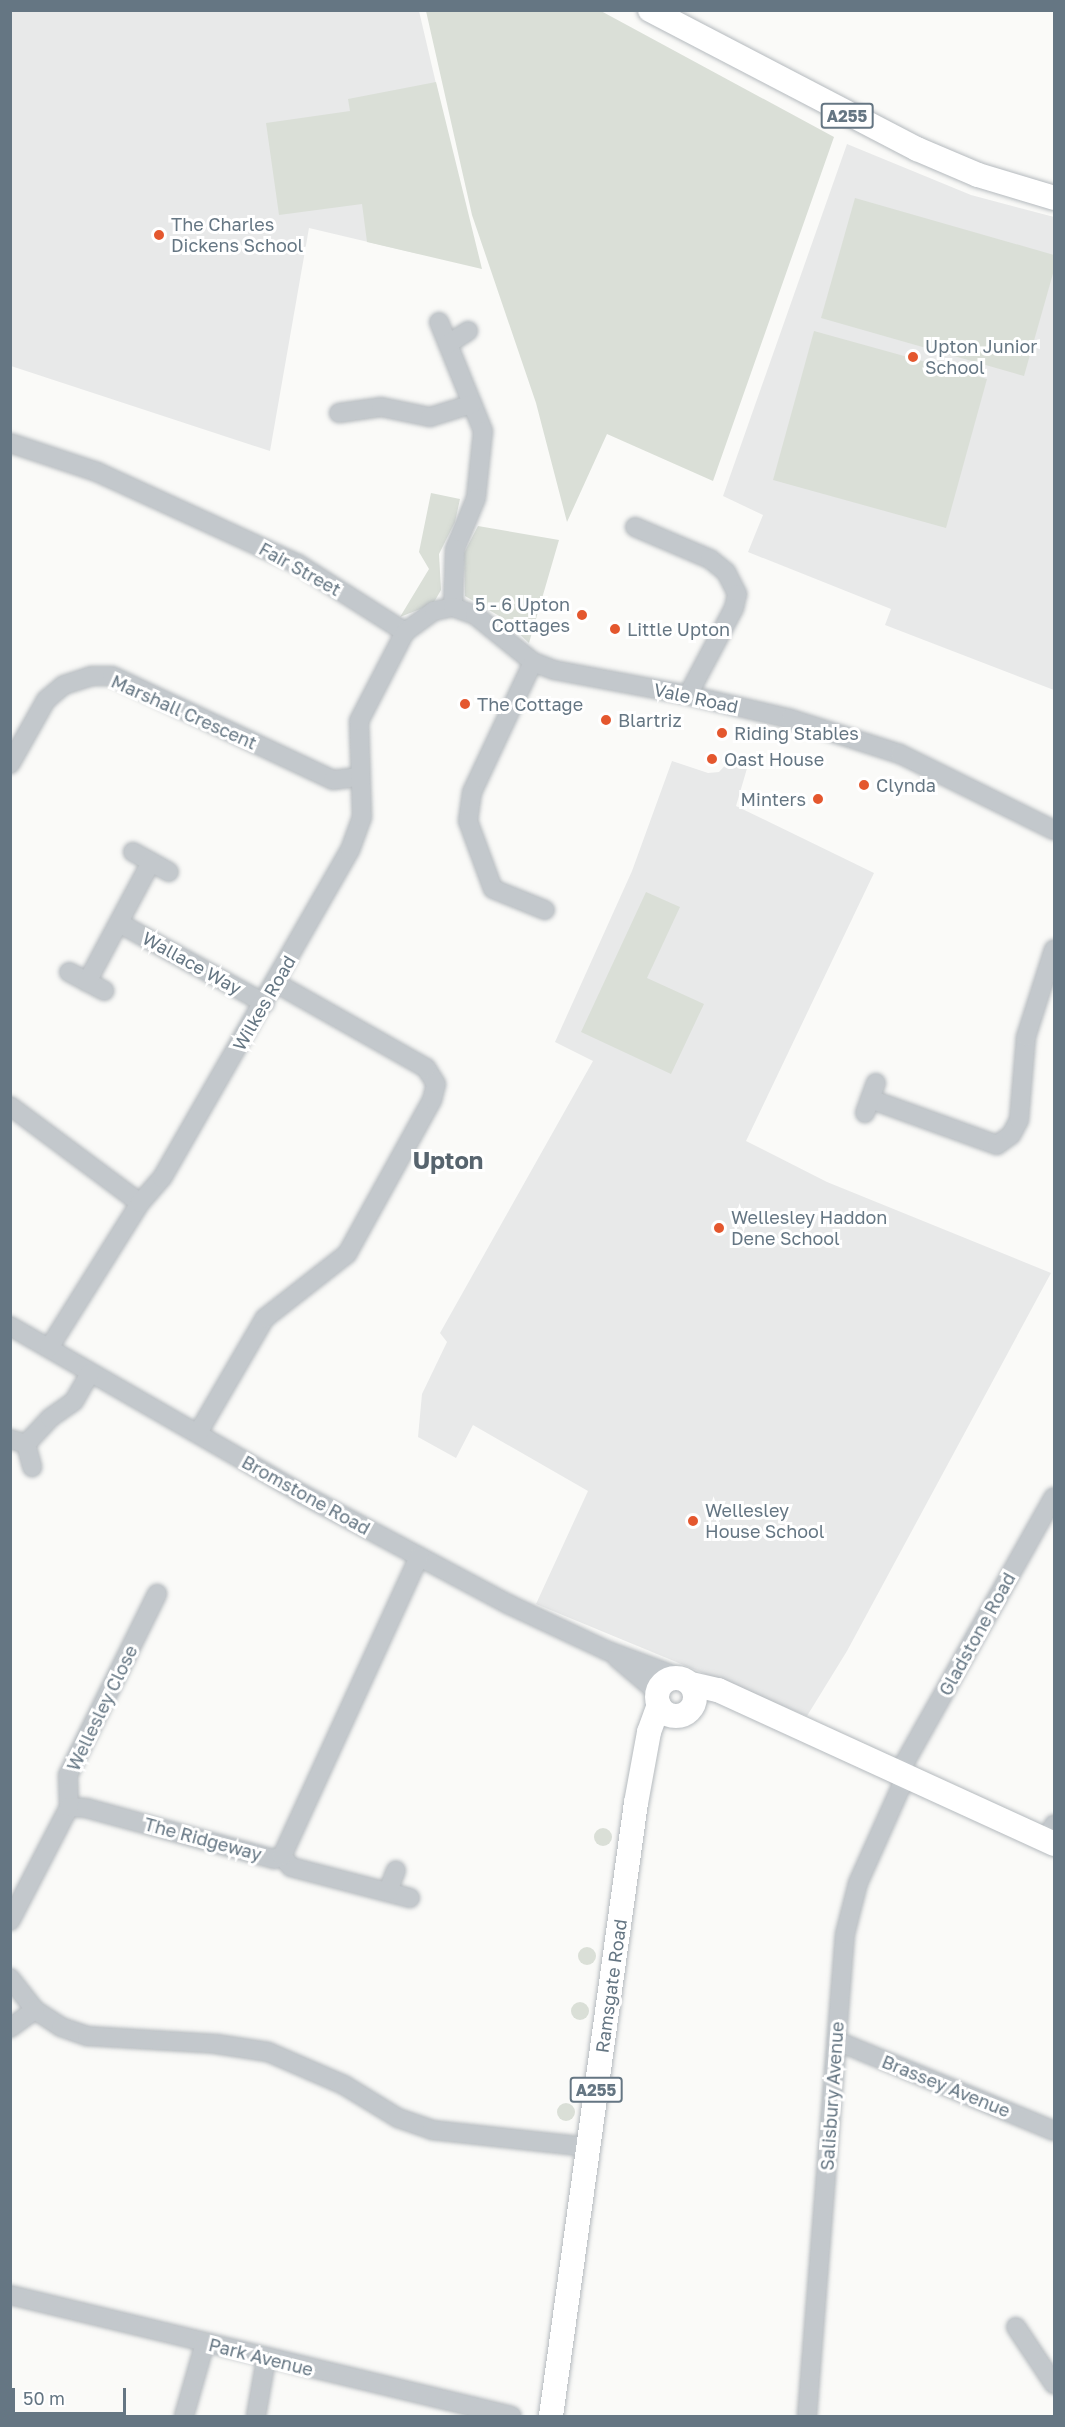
<!DOCTYPE html>
<html>
<head>
<meta charset="utf-8">
<style>
  body { margin:0 }
  #map { position:relative; width:1065px; height:2427px; overflow:hidden; background:#fafaf8; font-family:"Golos Text",sans-serif }
  div>[style] { position:absolute }
  .built>* { inset:0; background:#e8e9e9 }
  .green>* { inset:0; background:#dadfd7 }
  .round { border-radius:50% }
  .roads { filter:drop-shadow(0 0 2px #b5babe) drop-shadow(0 0 2px #b5babe) }
  .minor>* { height:18px; margin:-9px; padding:0 9px; transform-origin:9px; border-radius:9px; background:#c3c8cc }
  .major>* { height:24px; margin:-12px; padding:0 12px; transform-origin:12px; border-radius:12px; background:#fff }
  .major>.ring { margin:-12px; padding:0; box-sizing:content-box; background:none; border:24px solid #fff; border-radius:50% }
  .dots>* { width:16px; height:16px; translate:-50% -50%; box-sizing:border-box; border:3px solid #fff; border-radius:50% }
  span { translate:-50% -50%; white-space:nowrap; text-align:center; line-height:1.15; -webkit-text-stroke:6px #fff; paint-order:stroke }
  .shield-label span { padding:2px 4px; background:#fff; border:2px solid; border-radius:4px; -webkit-text-stroke-width:0 }
  .shield-label { font-size:16px; color:#657683; font-weight:700 }
  .poi-label { font-size:18px; color:#657683 }
  .left { translate:0 -50%; text-align:left }
  .right { translate:-100% -50%; text-align:right }
  .street-label { font-size:18px; color:#657683 }
  .district-label { font-size:24px; color:#57646e; font-weight:700 }
  .frame { position:absolute; inset:0; border:12px solid #657683; pointer-events:none }
  .scale { position:absolute; left:12px; top:2388px; width:114px; height:27px; box-sizing:border-box; border:3px solid #657683; border-top:0; padding-left:8px; font-size:18px; line-height:21px; white-space:nowrap; color:#657683; -webkit-text-stroke:4px #fff; paint-order:stroke }
</style>
</head>
<body>
<div id="map">
  <div class="built">
    <div style="clip-path:polygon(11px 11px,419px 11px,467px 216px,419px 254px,309px 228px,270px 451px,11px 366px)"></div>
    <div style="clip-path:polygon(847px 144px,971px 195px,1054px 217px,1054px 690px,885px 625px,891px 609px,748px 552px,763px 515px,723px 496px)"></div>
    <div style="clip-path:polygon(730px 760px,748px 765px,736px 806px,874px 873px,746px 1141px,827px 1182px,1051px 1273px,847px 1651px,807px 1716px,536px 1604px,588px 1491px,473px 1425px,456px 1458px,418px 1437px,422px 1394px,447px 1342px,440px 1333px,593px 1061px,555px 1042px,632px 871px,672px 761px,708px 773px,719px 772px)"></div>
  </div>
  <div class="green">
    <div style="clip-path:polygon(426px 11px,601px 11px,834px 137px,713px 481px,607px 434px,567px 522px,536px 403px,472px 215px)"></div>
    <div style="clip-path:polygon(436px 82px,482px 269px,367px 242px,362px 204px,279px 215px,266px 123px,350px 111px,348px 99px)"></div>
    <div style="clip-path:polygon(855px 198px,1054px 255px,1054px 270px,1024px 376px,821px 318px)"></div>
    <div style="clip-path:polygon(814px 331px,987px 379px,946px 528px,773px 480px)"></div>
    <div style="clip-path:polygon(431px 493px,460px 499px,455px 522px,439px 554px,441px 590px,433px 604px,400px 617px,429px 569px,419px 552px)"></div>
    <div style="clip-path:polygon(478px 526px,559px 540px,529px 643px,501px 617px,465px 596px,464px 553px)"></div>
    <div style="clip-path:polygon(646px 892px,680px 907px,647px 978px,704px 1004px,671px 1074px,581px 1032px)"></div>
    <div class="round" style="left:594px;top:1828px;width:18px;height:18px"></div>
    <div class="round" style="left:578px;top:1947px;width:18px;height:18px"></div>
    <div class="round" style="left:571px;top:2002px;width:18px;height:18px"></div>
    <div class="round" style="left:557px;top:2103px;width:18px;height:18px"></div>
  </div>
  <div class="roads">
    <div class="minor">
      <div style="left:439px;top:322px;width:118px;rotate:68deg"></div>
      <div style="left:483px;top:431px;width:67px;rotate:96deg"></div>
      <div style="left:476px;top:498px;width:55px;rotate:112.4deg"></div>
      <div style="left:455px;top:549px;width:58px;rotate:92deg"></div>
      <div style="left:448px;top:344px;width:24px;rotate:-33deg"></div>
      <div style="left:339px;top:413px;width:42px;rotate:-8.1deg"></div>
      <div style="left:381px;top:407px;width:50px;rotate:11.5deg"></div>
      <div style="left:430px;top:417px;width:44px;rotate:-17.2deg"></div>
      <div style="left:10px;top:443px;width:92px;rotate:18.4deg"></div>
      <div style="left:97px;top:472px;width:221px;rotate:24.6deg"></div>
      <div style="left:298px;top:564px;width:127px;rotate:32.4deg"></div>
      <div style="left:635px;top:527px;width:82px;rotate:23.1deg"></div>
      <div style="left:710px;top:559px;width:21px;rotate:39deg"></div>
      <div style="left:726px;top:572px;width:25px;rotate:63deg"></div>
      <div style="left:737px;top:594px;width:14px;rotate:102deg"></div>
      <div style="left:734px;top:608px;width:98px;rotate:117.9deg"></div>
      <div style="left:533px;top:662px;width:144px;rotate:115.1deg"></div>
      <div style="left:472px;top:792px;width:29px;rotate:98deg"></div>
      <div style="left:468px;top:821px;width:72px;rotate:69.8deg"></div>
      <div style="left:493px;top:889px;width:56px;rotate:22deg"></div>
      <div style="left:10px;top:764px;width:73px;rotate:-60.6deg"></div>
      <div style="left:46px;top:700px;width:23px;rotate:-40deg"></div>
      <div style="left:64px;top:685px;width:28px;rotate:-18deg"></div>
      <div style="left:91px;top:676px;width:21px"></div>
      <div style="left:112px;top:676px;width:244px;rotate:25.2deg"></div>
      <div style="left:333px;top:780px;width:26px;rotate:-7deg"></div>
      <div style="left:133px;top:852px;width:41px;rotate:29.1deg"></div>
      <div style="left:119px;top:923px;width:166px;rotate:28.9deg"></div>
      <div style="left:69px;top:972px;width:40px;rotate:28deg"></div>
      <div style="left:87px;top:982px;width:136px;rotate:-61.9deg"></div>
      <div style="left:870px;top:1099px;width:135px;rotate:19.9deg"></div>
      <div style="left:997px;top:1145px;width:17px;rotate:-36deg"></div>
      <div style="left:1011px;top:1135px;width:17px;rotate:-62deg"></div>
      <div style="left:1019px;top:1120px;width:83px;rotate:-85.2deg"></div>
      <div style="left:1026px;top:1037px;width:92px;rotate:-72.3deg"></div>
      <div style="left:10px;top:1106px;width:162px;rotate:36.7deg"></div>
      <div style="left:865px;top:1113px;width:32px;rotate:-70deg"></div>
      <div style="left:10px;top:1326px;width:337px;rotate:29.9deg"></div>
      <div style="left:302px;top:1494px;width:234px;rotate:28.1deg"></div>
      <div style="left:508px;top:1604px;width:110px;rotate:25.2deg"></div>
      <div style="left:608px;top:1651px;width:78px;rotate:20.3deg"></div>
      <div style="left:49px;top:1348px;width:171px;rotate:-57.9deg"></div>
      <div style="left:140px;top:1203px;width:33px;rotate:-49deg"></div>
      <div style="left:162px;top:1178px;width:378px;rotate:-60.2deg"></div>
      <div style="left:350px;top:850px;width:35px;rotate:-70deg"></div>
      <div style="left:362px;top:817px;width:96px;rotate:-91.8deg"></div>
      <div style="left:359px;top:721px;width:100px;rotate:-62.7deg"></div>
      <div style="left:405px;top:632px;width:36px;rotate:-36deg"></div>
      <div style="left:434px;top:611px;width:19px;rotate:-12deg"></div>
      <div style="left:453px;top:607px;width:23px;rotate:20deg"></div>
      <div style="left:475px;top:615px;width:75px;rotate:39deg"></div>
      <div style="left:533px;top:662px;width:22px;rotate:21deg"></div>
      <div style="left:554px;top:670px;width:136px;rotate:10.6deg"></div>
      <div style="left:688px;top:695px;width:106px;rotate:13.1deg"></div>
      <div style="left:791px;top:719px;width:114px;rotate:17.8deg"></div>
      <div style="left:900px;top:754px;width:172px;rotate:26.3deg"></div>
      <div style="left:198px;top:1433px;width:133px;rotate:-59.8deg"></div>
      <div style="left:265px;top:1318px;width:104px;rotate:-38deg"></div>
      <div style="left:347px;top:1254px;width:176px;rotate:-61.1deg"></div>
      <div style="left:432px;top:1100px;width:16px;rotate:-76deg"></div>
      <div style="left:436px;top:1084px;width:19px;rotate:-122deg"></div>
      <div style="left:426px;top:1068px;width:172px;rotate:-150.5deg"></div>
      <div style="left:10px;top:1439px;width:17px;rotate:17deg"></div>
      <div style="left:26px;top:1444px;width:24px;rotate:75deg"></div>
      <div style="left:26px;top:1444px;width:35px;rotate:-47deg"></div>
      <div style="left:50px;top:1418px;width:29px;rotate:-35deg"></div>
      <div style="left:74px;top:1401px;width:32px;rotate:-60deg"></div>
      <div style="left:617px;top:1658px;width:52px;rotate:40.4deg"></div>
      <div style="left:900px;top:1771px;width:314px;rotate:-60.7deg"></div>
      <div style="left:69px;top:1807px;width:32px;rotate:-92deg"></div>
      <div style="left:68px;top:1775px;width:202px;rotate:-63.8deg"></div>
      <div style="left:1047px;top:1840px;width:17px;rotate:-66deg"></div>
      <div style="left:282px;top:1856px;width:14px;rotate:51deg"></div>
      <div style="left:291px;top:1867px;width:123px;rotate:14.6deg"></div>
      <div style="left:388px;top:1891px;width:22px;rotate:-69deg"></div>
      <div style="left:10px;top:1921px;width:128px;rotate:-62.6deg"></div>
      <div style="left:69px;top:1807px;width:17px;rotate:3deg"></div>
      <div style="left:86px;top:1808px;width:195px;rotate:15.2deg"></div>
      <div style="left:274px;top:1859px;width:9px;rotate:-21deg"></div>
      <div style="left:282px;top:1856px;width:329px;rotate:-65.4deg"></div>
      <div style="left:10px;top:1978px;width:41px;rotate:52deg"></div>
      <div style="left:35px;top:2010px;width:31px;rotate:33deg"></div>
      <div style="left:61px;top:2027px;width:28px;rotate:19deg"></div>
      <div style="left:87px;top:2036px;width:129px;rotate:3.5deg"></div>
      <div style="left:216px;top:2044px;width:53px;rotate:8.7deg"></div>
      <div style="left:268px;top:2052px;width:83px;rotate:23.5deg"></div>
      <div style="left:344px;top:2085px;width:63px;rotate:31.4deg"></div>
      <div style="left:398px;top:2118px;width:36px;rotate:19deg"></div>
      <div style="left:432px;top:2130px;width:157px;rotate:6.2deg"></div>
      <div style="left:10px;top:2028px;width:31px;rotate:-36deg"></div>
      <div style="left:837px;top:2041px;width:235px;rotate:22.5deg"></div>
      <div style="left:10px;top:2295px;width:516px;rotate:13.55deg"></div>
      <div style="left:1016px;top:2327px;width:69px;rotate:56.3deg"></div>
      <div style="left:184px;top:2416px;width:76px;rotate:-74deg"></div>
      <div style="left:256px;top:2416px;width:58px;rotate:-80deg"></div>
      <div style="left:807px;top:2416px;width:483px;rotate:-85.5deg"></div>
      <div style="left:845px;top:1934px;width:53px;rotate:-75.7deg"></div>
      <div style="left:858px;top:1883px;width:105px;rotate:-65.9deg"></div>
    </div>
    <div class="major">
      <div style="left:650px;top:10px;width:301px;rotate:27.5deg"></div>
      <div style="left:917px;top:149px;width:66px;rotate:23.1deg"></div>
      <div style="left:978px;top:175px;width:79px;rotate:16.8deg"></div>
      <div class="ring" style="left:657px;top:1678px;width:14px;height:14px"></div>
      <div style="left:691px;top:1684px;width:28px;rotate:13deg"></div>
      <div style="left:718px;top:1690px;width:370px;rotate:24.6deg"></div>
      <div style="left:551px;top:2416px;width:619px;rotate:-82.11deg"></div>
      <div style="left:636px;top:1803px;width:72px;rotate:-79.6deg"></div>
      <div style="left:649px;top:1732px;width:29px;rotate:-70deg"></div>
    </div>
  </div>
  <div class="dots">
    <div style="left:159px;top:235px;background:#e4572e"></div>
    <div style="left:913px;top:357px;background:#e4572e"></div>
    <div style="left:582px;top:615px;background:#e4572e"></div>
    <div style="left:615px;top:629px;background:#e4572e"></div>
    <div style="left:465px;top:704px;background:#e4572e"></div>
    <div style="left:606px;top:720px;background:#e4572e"></div>
    <div style="left:722px;top:733px;background:#e4572e"></div>
    <div style="left:712px;top:759px;background:#e4572e"></div>
    <div style="left:864px;top:785px;background:#e4572e"></div>
    <div style="left:818px;top:799px;background:#e4572e"></div>
    <div style="left:719px;top:1228px;background:#e4572e"></div>
    <div style="left:693px;top:1521px;background:#e4572e"></div>
  </div>
  <div class="shield-label">
    <span style="left:847px;top:116px">A255</span>
    <span style="left:596px;top:2090px">A255</span>
  </div>
  <div class="poi-label">
    <span class="left" style="left:171px;top:235px">The Charles<br>Dickens School</span>
    <span class="left" style="left:925px;top:357px">Upton Junior<br>School</span>
    <span class="right" style="left:570px;top:615px">5 - 6 Upton<br>Cottages</span>
    <span class="left" style="left:627px;top:629px">Little Upton</span>
    <span class="left" style="left:477px;top:704px">The Cottage</span>
    <span class="left" style="left:618px;top:720px">Blartriz</span>
    <span class="left" style="left:734px;top:733px">Riding Stables</span>
    <span class="left" style="left:724px;top:759px">Oast House</span>
    <span class="left" style="left:876px;top:785px">Clynda</span>
    <span class="right" style="left:806px;top:799px">Minters</span>
    <span class="left" style="left:731px;top:1228px">Wellesley Haddon<br>Dene School</span>
    <span class="left" style="left:705px;top:1521px">Wellesley<br>House School</span>
  </div>
  <div class="street-label">
    <span style="left:300px;top:569px;rotate:29deg">Fair Street</span>
    <span style="left:696px;top:698px;rotate:12deg">Vale Road</span>
    <span style="left:184px;top:712px;rotate:24deg">Marshall Crescent</span>
    <span style="left:192px;top:963px;rotate:29deg">Wallace Way</span>
    <span style="left:264px;top:1003px;rotate:-60deg">Wilkes Road</span>
    <span style="left:306px;top:1495px;rotate:29deg">Bromstone Road</span>
    <span style="left:977px;top:1634px;rotate:-61deg">Gladstone Road</span>
    <span style="left:102px;top:1708px;rotate:-64deg">Wellesley Close</span>
    <span style="left:203px;top:1839px;rotate:15deg">The Ridgeway</span>
    <span style="left:611px;top:1986px;rotate:-82deg">Ramsgate Road</span>
    <span style="left:946px;top:2086px;rotate:22deg">Brassey Avenue</span>
    <span style="left:832px;top:2096px;rotate:-86deg">Salisbury Avenue</span>
    <span style="left:261px;top:2357px;rotate:14deg">Park Avenue</span>
  </div>
  <div class="district-label">
    <span style="left:448px;top:1160px">Upton</span>
  </div>
  <div class="frame"></div>
  <div class="scale">50 m</div>
</div>
</body>
</html>
